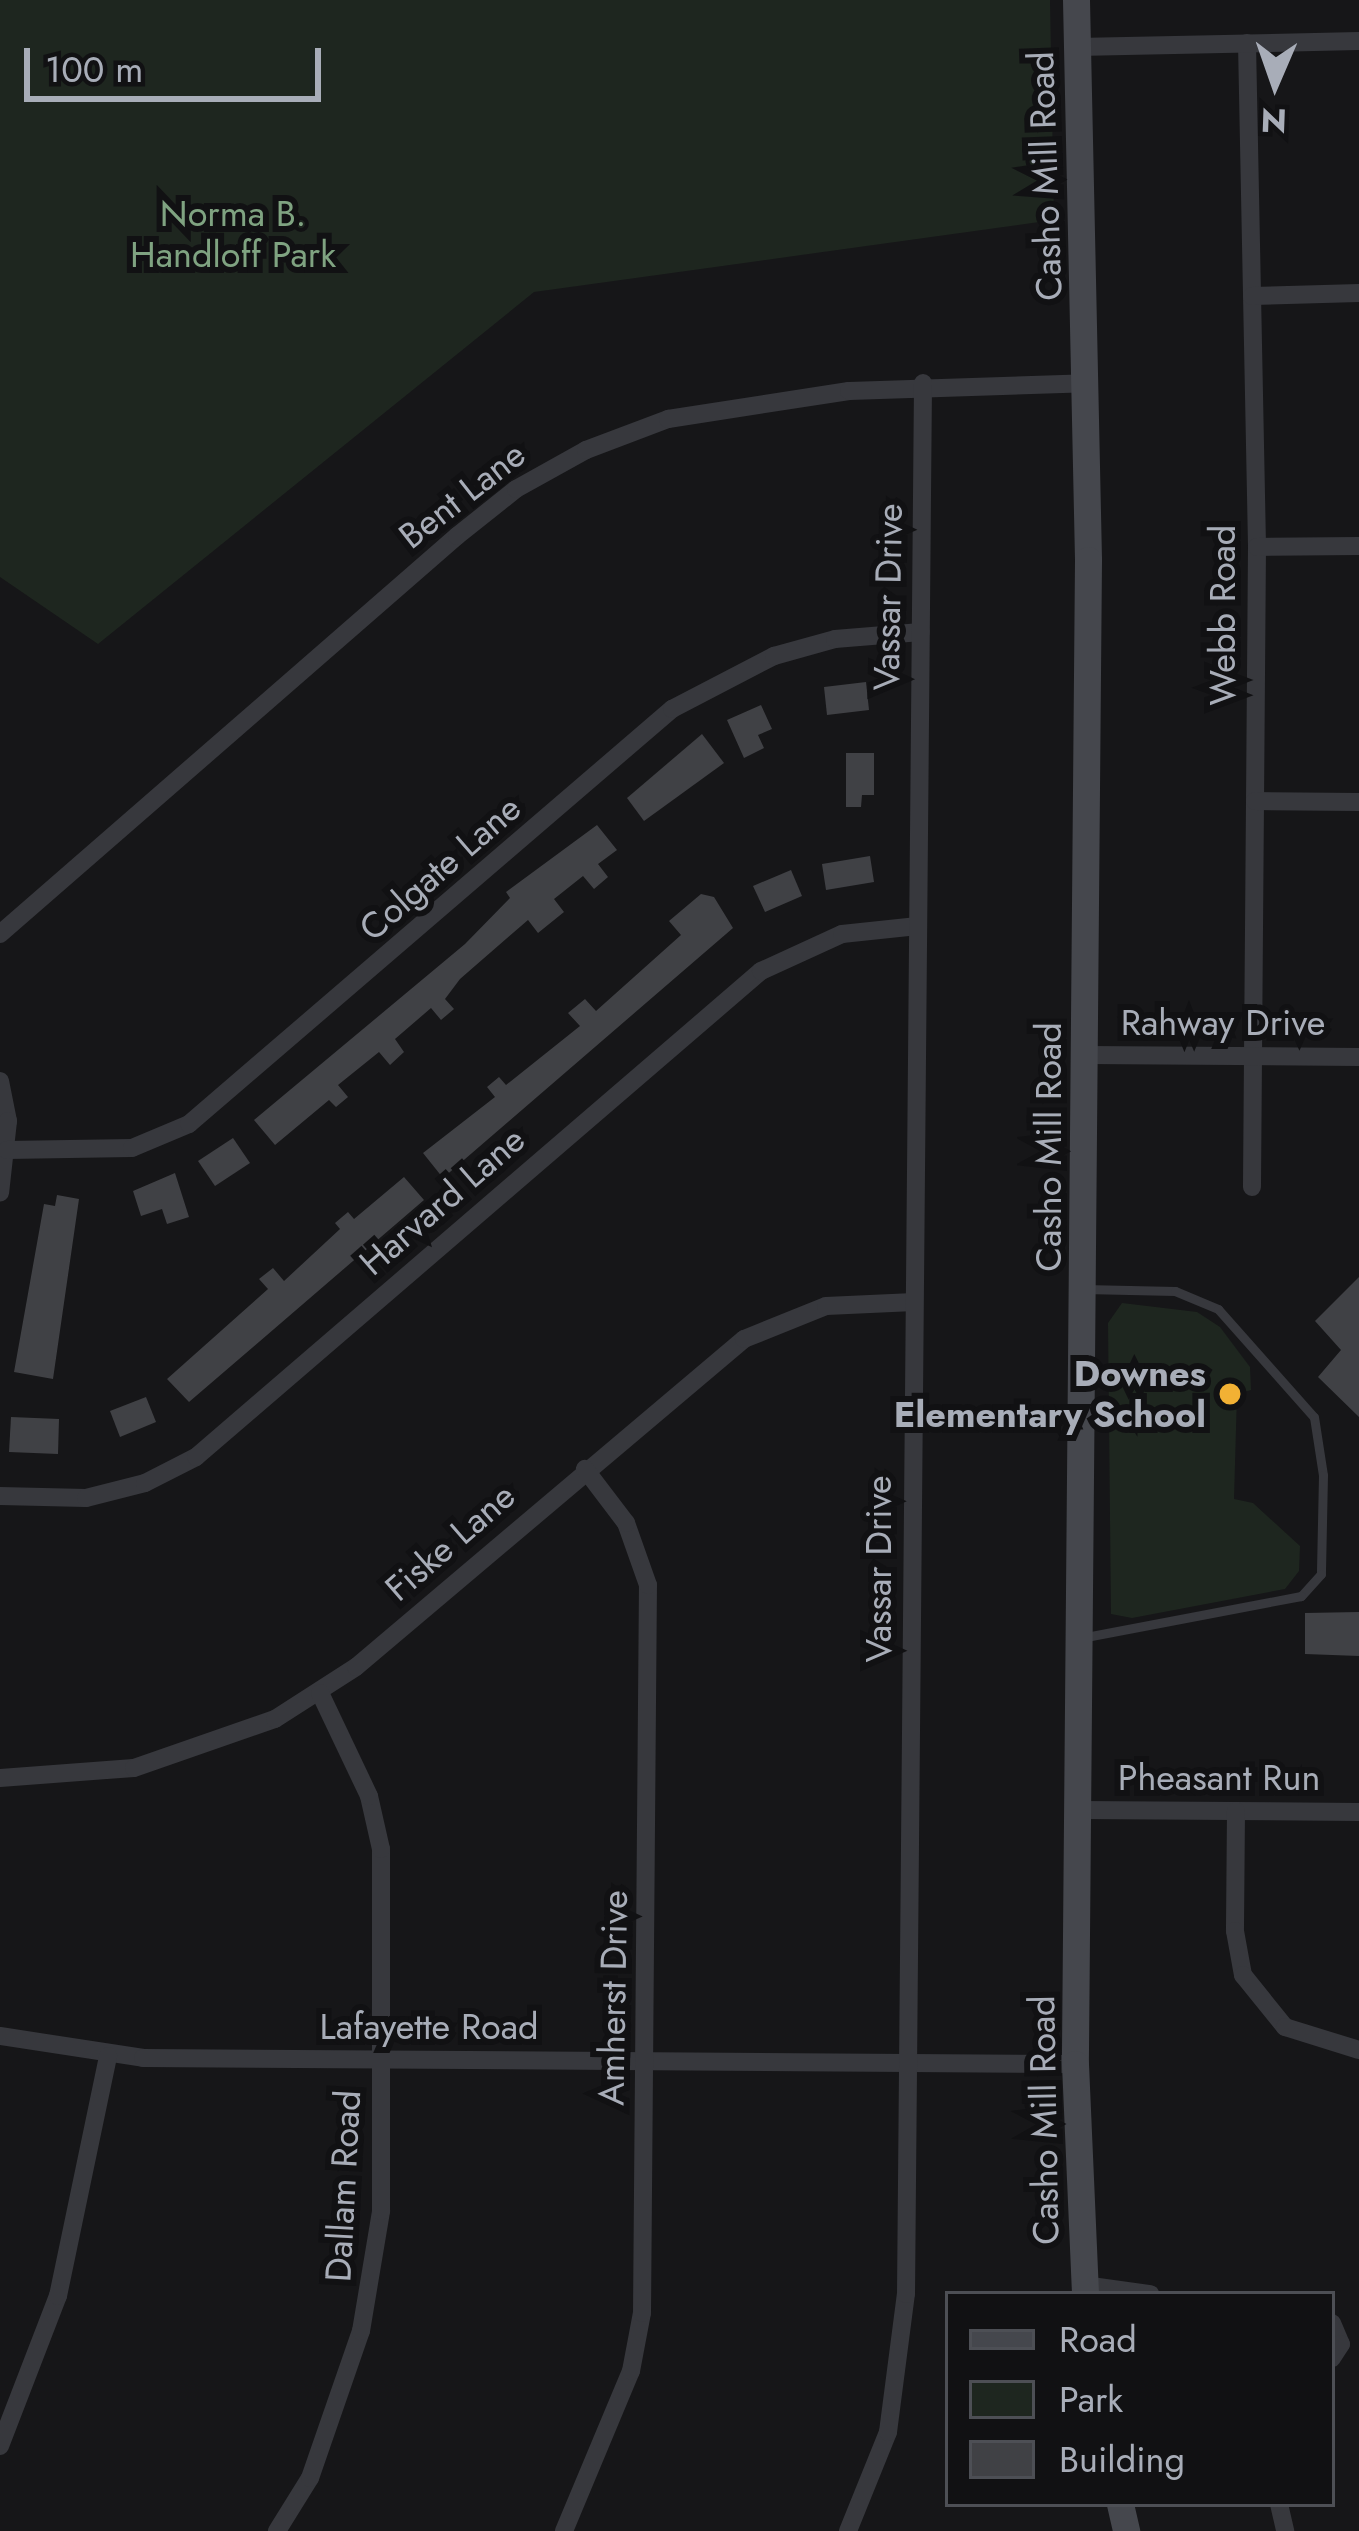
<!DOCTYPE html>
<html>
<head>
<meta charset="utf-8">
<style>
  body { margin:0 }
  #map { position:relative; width:1359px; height:2531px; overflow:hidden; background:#161618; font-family:Jost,sans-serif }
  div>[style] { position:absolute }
  .green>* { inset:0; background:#1e261f }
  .building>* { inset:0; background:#404145 }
  .lane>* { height:9px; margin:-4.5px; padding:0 4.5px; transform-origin:4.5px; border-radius:4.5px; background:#37383d }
  .street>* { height:18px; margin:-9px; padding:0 9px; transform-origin:9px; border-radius:9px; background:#37383d }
  .secondary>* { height:27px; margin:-13.5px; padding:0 13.5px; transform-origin:13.5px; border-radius:13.5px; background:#45474d }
  .dots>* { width:33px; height:33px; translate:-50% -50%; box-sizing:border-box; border:6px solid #111113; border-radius:50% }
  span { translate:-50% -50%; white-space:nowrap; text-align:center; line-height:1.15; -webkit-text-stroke:12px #111113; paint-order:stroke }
  .street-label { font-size:36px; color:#a8adb8 }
  .park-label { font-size:36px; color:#7fa381 }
  .poi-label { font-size:36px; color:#a8adb8; font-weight:700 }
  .right { translate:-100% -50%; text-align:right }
  .legend { position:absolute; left:945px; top:2291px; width:390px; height:216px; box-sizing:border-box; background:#111113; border:3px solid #4d4f55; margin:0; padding:15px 21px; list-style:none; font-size:36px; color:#a8adb8 }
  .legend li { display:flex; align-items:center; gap:24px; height:60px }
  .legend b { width:60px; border:3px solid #4d4f55 }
  .north { position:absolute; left:1215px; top:24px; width:120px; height:120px; -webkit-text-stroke:9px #111113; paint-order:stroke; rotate:182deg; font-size:33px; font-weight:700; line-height:48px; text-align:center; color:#a8adb8 }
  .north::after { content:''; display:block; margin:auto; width:42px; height:54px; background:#a8adb8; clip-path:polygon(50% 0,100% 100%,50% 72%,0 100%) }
  .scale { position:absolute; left:24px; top:48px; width:297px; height:54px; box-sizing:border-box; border:6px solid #a8adb8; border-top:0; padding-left:15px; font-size:36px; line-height:42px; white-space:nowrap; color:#a8adb8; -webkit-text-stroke:9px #111113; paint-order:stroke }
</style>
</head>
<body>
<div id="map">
  <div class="green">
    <div style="clip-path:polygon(0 0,1050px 0,1054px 220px,534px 292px,98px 644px,0 577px)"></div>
    <div style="clip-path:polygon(1122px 1303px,1197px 1312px,1220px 1327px,1250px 1367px,1251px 1390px,1237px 1394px,1234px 1499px,1253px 1503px,1300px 1546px,1299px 1571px,1285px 1589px,1132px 1618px,1111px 1614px,1108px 1323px)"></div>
  </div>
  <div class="building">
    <div style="clip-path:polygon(866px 682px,869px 710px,827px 715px,824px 687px)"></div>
    <div style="clip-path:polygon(761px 705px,772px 729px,758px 735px,764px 748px,744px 758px,727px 720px)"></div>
    <div style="clip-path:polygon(702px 734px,724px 763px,644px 821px,627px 798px)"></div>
    <div style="clip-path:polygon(846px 753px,874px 753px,874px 795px,862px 795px,861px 807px,846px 807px)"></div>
    <div style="clip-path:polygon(597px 825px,617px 850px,598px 864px,608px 877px,594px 889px,583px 876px,554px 899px,564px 912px,538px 933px,528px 920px,460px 979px,445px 999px,454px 1009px,441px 1020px,431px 1008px,395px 1039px,404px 1052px,390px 1065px,379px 1052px,338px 1085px,348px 1097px,336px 1107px,329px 1100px,275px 1145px,254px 1120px,465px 944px,510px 898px,506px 892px)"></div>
    <div style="clip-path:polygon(870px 856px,874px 882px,826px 890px,822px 864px)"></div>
    <div style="clip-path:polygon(791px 870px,802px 896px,765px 912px,753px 886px)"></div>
    <div style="clip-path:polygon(701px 894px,714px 897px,733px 928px,443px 1178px,423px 1153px,495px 1097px,487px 1087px,499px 1077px,506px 1085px,580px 1026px,568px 1013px,585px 999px,596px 1011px,681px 935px,669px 921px)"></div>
    <div style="clip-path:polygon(233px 1138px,250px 1163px,215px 1186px,198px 1161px)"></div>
    <div style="clip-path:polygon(175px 1173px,189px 1217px,167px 1224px,162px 1209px,141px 1216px,133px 1191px)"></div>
    <div style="clip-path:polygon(404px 1177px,424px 1200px,189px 1402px,167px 1379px,268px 1289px,259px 1279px,273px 1268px,284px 1281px,340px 1229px,335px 1223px,348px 1212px,354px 1219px)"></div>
    <div style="clip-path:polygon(57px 1195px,79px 1199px,53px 1379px,14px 1372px,44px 1204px,55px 1206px)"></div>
    <div style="clip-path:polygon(1359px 1277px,1359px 1417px,1318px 1377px,1341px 1350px,1315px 1321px)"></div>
    <div style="clip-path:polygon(146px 1397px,156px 1422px,120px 1437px,110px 1411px)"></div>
    <div style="clip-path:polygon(11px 1417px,59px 1419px,58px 1454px,9px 1452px)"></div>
    <div style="clip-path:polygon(1359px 1612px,1359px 1656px,1305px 1654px,1305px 1613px)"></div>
  </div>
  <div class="lane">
    <div style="left:1084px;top:1289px;width:91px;rotate:1.3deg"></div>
    <div style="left:1175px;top:1291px;width:47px;rotate:22.7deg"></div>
    <div style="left:1218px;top:1309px;width:144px;rotate:48.4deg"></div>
    <div style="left:1314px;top:1417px;width:59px;rotate:81.2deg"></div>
    <div style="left:1323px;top:1475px;width:99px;rotate:91.2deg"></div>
    <div style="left:1321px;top:1574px;width:30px;rotate:132deg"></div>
    <div style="left:1301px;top:1596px;width:219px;rotate:169.2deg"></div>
  </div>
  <div class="street">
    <div style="left:1247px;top:43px;width:504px;rotate:88.86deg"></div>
    <div style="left:1257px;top:547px;width:640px;rotate:90.45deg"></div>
    <div style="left:1077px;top:47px;width:282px;rotate:-1.2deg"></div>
    <div style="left:1252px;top:296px;width:107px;rotate:-1.6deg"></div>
    <div style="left:1257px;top:547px;width:102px;rotate:-0.6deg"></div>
    <div style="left:1255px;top:801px;width:104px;rotate:0.6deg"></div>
    <div style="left:0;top:934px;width:606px;rotate:-41.05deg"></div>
    <div style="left:457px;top:536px;width:75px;rotate:-38.5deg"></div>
    <div style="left:516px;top:489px;width:80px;rotate:-29.1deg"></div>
    <div style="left:586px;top:450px;width:88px;rotate:-20.7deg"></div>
    <div style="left:668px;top:419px;width:183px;rotate:-8.8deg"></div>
    <div style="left:849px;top:391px;width:237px;rotate:-1.9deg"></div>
    <div style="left:1086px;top:1055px;width:273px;rotate:0.4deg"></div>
    <div style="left:0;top:1081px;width:41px;rotate:78.7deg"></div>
    <div style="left:8px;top:1121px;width:72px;rotate:96.3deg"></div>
    <div style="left:7px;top:1150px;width:125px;rotate:-0.9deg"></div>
    <div style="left:132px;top:1148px;width:62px;rotate:-22.8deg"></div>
    <div style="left:189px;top:1124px;width:637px;rotate:-40.67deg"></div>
    <div style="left:672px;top:709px;width:115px;rotate:-27.5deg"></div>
    <div style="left:774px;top:656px;width:63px;rotate:-15.6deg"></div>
    <div style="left:835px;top:639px;width:86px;rotate:-4.7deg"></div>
    <div style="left:0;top:1496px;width:86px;rotate:1.3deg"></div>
    <div style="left:86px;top:1498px;width:61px;rotate:-14.3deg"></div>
    <div style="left:145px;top:1483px;width:57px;rotate:-27deg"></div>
    <div style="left:196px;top:1457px;width:745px;rotate:-40.7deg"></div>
    <div style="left:761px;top:971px;width:89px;rotate:-24.6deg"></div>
    <div style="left:842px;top:934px;width:76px;rotate:-6deg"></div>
    <div style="left:0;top:1778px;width:134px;rotate:-4.3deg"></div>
    <div style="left:134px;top:1768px;width:149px;rotate:-19.2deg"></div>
    <div style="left:275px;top:1719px;width:96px;rotate:-32.7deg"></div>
    <div style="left:356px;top:1667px;width:508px;rotate:-40.21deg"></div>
    <div style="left:744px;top:1339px;width:88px;rotate:-21.9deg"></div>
    <div style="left:826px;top:1306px;width:88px;rotate:-2.6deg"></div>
    <div style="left:1079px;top:1810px;width:280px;rotate:0.4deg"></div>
    <div style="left:1236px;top:1811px;width:120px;rotate:90.5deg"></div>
    <div style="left:1235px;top:1931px;width:45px;rotate:79.7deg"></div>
    <div style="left:1243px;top:1975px;width:67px;rotate:51.1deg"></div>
    <div style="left:1285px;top:2027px;width:77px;rotate:17.3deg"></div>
    <div style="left:0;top:2036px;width:145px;rotate:8.7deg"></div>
    <div style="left:143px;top:2058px;width:932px;rotate:0.37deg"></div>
    <div style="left:1084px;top:2285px;width:67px;rotate:7.8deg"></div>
    <div style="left:1332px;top:2323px;width:23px;rotate:67deg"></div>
    <div style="left:1341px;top:2344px;width:17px;rotate:123deg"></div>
    <div style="left:0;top:2446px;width:161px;rotate:-68.9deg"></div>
    <div style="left:58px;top:2296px;width:245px;rotate:-78.2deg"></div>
    <div style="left:1279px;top:2504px;width:28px;rotate:77deg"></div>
    <div style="left:277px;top:2531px;width:62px;rotate:-58.1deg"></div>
    <div style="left:310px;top:2478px;width:156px;rotate:-70.9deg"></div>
    <div style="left:361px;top:2331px;width:122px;rotate:-80.5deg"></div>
    <div style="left:381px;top:2211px;width:362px;rotate:-90deg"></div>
    <div style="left:381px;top:1849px;width:54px;rotate:-102.8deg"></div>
    <div style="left:369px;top:1796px;width:114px;rotate:-115.4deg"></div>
    <div style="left:564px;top:2531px;width:173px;rotate:-67.3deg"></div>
    <div style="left:631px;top:2371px;width:59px;rotate:-79.3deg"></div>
    <div style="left:642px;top:2313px;width:728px;rotate:-89.53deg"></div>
    <div style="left:648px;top:1585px;width:66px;rotate:-109.5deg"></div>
    <div style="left:626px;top:1523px;width:68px;rotate:-127.2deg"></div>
    <div style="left:848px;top:2531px;width:107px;rotate:-68deg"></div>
    <div style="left:888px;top:2432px;width:139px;rotate:-82.6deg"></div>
    <div style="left:906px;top:2294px;width:1911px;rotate:-89.49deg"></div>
  </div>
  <div class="secondary">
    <div style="left:1076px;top:0;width:560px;rotate:88.77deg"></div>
    <div style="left:1088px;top:560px;width:1504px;rotate:90.5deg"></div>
    <div style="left:1075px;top:2064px;width:230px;rotate:87.5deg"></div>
    <div style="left:1120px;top:2504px;width:28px;rotate:77deg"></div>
  </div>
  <div class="dots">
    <div style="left:1230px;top:1394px;background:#f2b134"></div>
  </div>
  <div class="street-label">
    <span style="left:1045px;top:176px;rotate:-92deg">Casho Mill Road</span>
    <span style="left:462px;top:495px;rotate:-38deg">Bent Lane</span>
    <span style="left:888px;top:597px;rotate:-89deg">Vassar Drive</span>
    <span style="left:1223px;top:615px;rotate:-90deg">Webb Road</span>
    <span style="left:440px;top:868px;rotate:-41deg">Colgate Lane</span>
    <span style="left:1223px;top:1023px">Rahway Drive</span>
    <span style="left:1049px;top:1147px;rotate:-90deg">Casho Mill Road</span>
    <span style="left:442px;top:1201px;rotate:-41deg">Harvard Lane</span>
    <span style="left:450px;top:1542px;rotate:-41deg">Fiske Lane</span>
    <span style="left:879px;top:1569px;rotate:-90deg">Vassar Drive</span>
    <span style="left:1219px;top:1778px">Pheasant Run</span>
    <span style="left:613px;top:1998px;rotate:-89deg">Amherst Drive</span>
    <span style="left:429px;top:2027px">Lafayette Road</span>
    <span style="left:1044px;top:2120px;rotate:-91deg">Casho Mill Road</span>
    <span style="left:343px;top:2186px;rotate:-87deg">Dallam Road</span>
  </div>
  <div class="park-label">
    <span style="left:233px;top:234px">Norma B.<br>Handloff Park</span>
  </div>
  <div class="poi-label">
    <span class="right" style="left:1206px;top:1394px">Downes<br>Elementary School</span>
  </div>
  <ul class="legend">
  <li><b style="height:15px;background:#45474d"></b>Road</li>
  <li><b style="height:33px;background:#1e261f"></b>Park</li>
  <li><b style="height:33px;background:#404145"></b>Building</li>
  </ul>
  <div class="north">N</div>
  <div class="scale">100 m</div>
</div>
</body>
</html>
